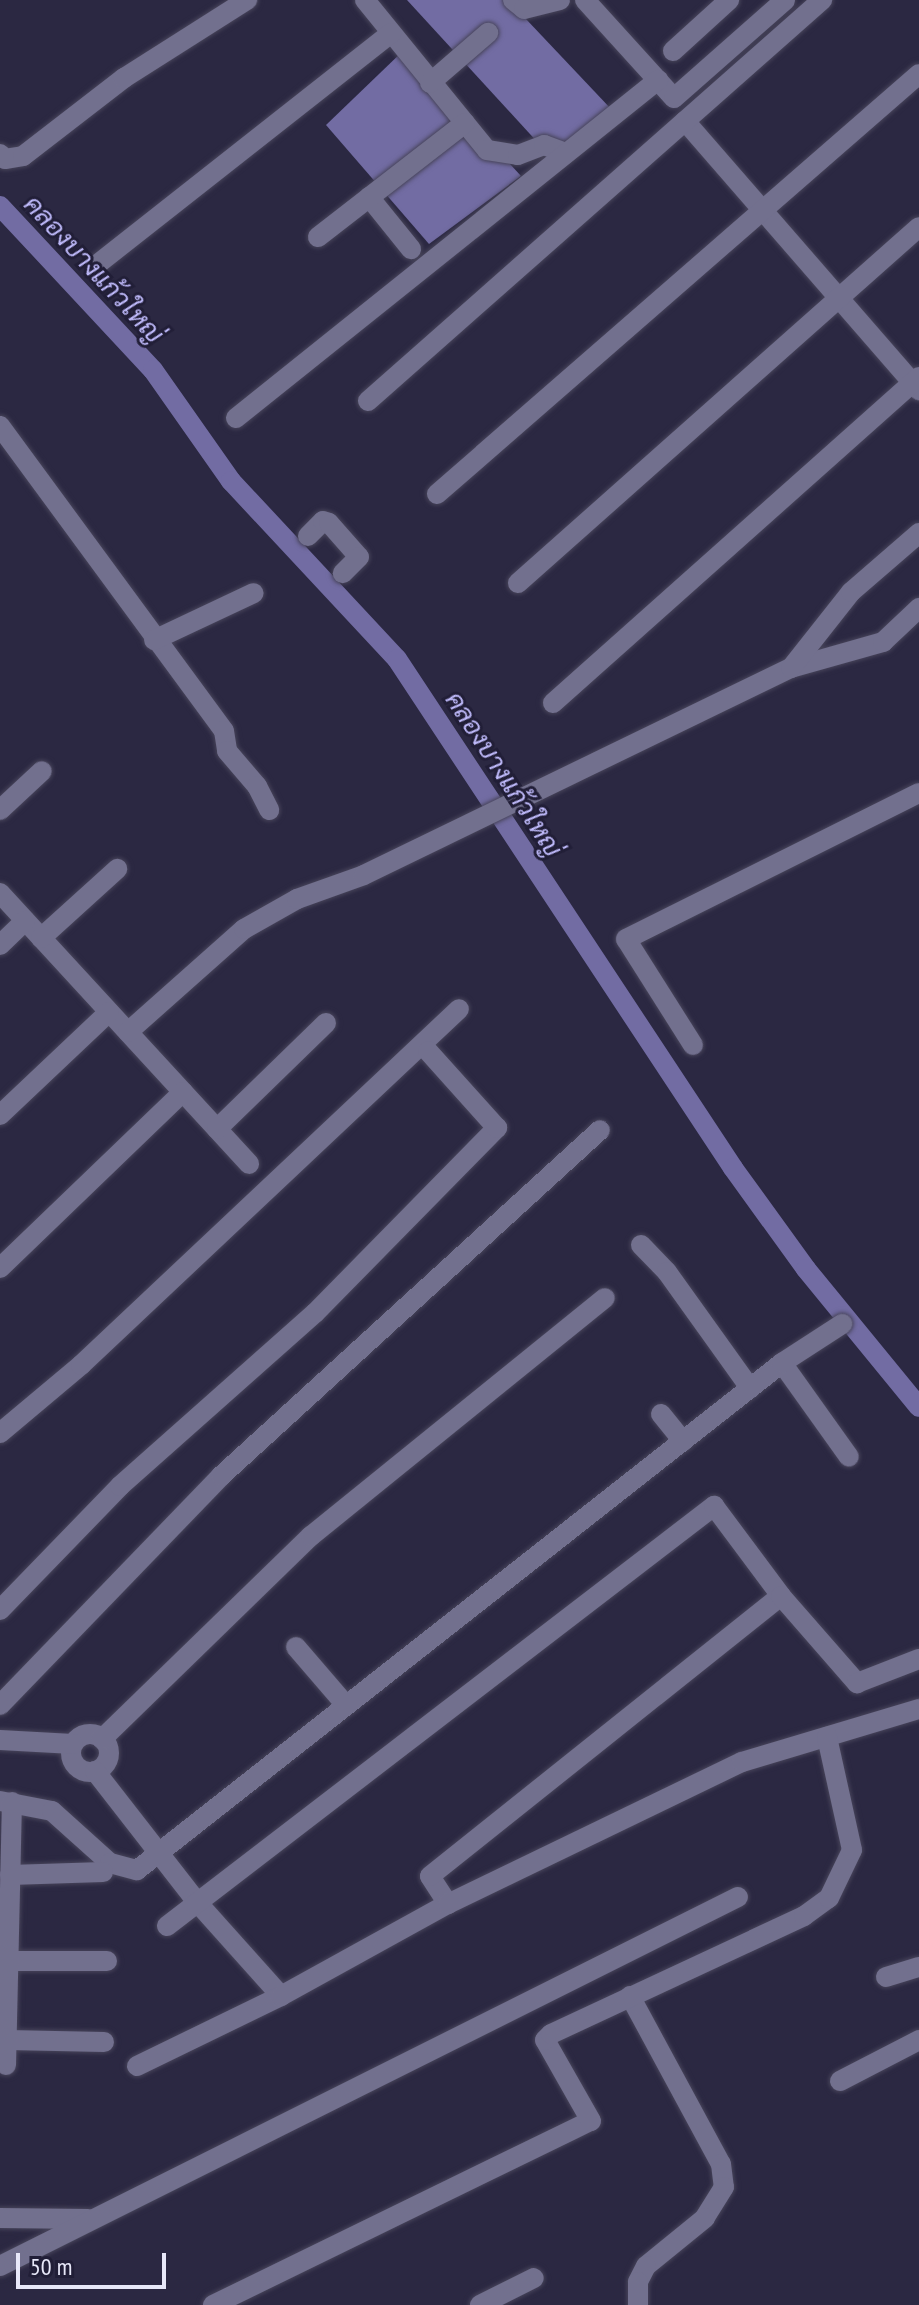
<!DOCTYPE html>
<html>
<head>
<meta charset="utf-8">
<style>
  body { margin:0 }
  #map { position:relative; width:919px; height:2305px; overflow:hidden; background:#2b2842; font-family:"PT Sans Narrow",Sarabun,sans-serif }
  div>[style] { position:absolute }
  .water>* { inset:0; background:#726ca3 }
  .canal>* { height:20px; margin:-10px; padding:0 10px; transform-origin:10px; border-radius:10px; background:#726ca3 }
  .roads { filter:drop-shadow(0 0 2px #47445a) drop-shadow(0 0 2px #47445a) }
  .minor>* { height:20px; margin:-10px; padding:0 10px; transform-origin:10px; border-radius:10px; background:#72708e }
  .minor>.ring { margin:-10px; padding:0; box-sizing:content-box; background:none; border:20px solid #72708e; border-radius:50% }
  span { translate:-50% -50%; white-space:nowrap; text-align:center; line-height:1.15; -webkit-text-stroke:6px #211e37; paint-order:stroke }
  .water-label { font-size:26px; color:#bfbafb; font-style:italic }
  .scale { position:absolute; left:16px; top:2253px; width:150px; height:36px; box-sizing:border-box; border:4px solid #e8e8f9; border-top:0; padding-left:10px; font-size:24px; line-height:28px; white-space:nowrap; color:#e8e8f9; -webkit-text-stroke:6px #211e37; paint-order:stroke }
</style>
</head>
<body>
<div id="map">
  <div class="water">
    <div style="clip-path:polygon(407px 0,508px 0,612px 110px,551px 157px)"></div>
    <div style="clip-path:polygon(405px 49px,521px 176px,429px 244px,326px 125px)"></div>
  </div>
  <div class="canal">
    <div style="left:0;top:206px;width:224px;rotate:47deg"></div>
    <div style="left:153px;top:370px;width:136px;rotate:54.9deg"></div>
    <div style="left:231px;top:481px;width:243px;rotate:47deg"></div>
    <div style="left:397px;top:659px;width:610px;rotate:56.57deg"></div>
    <div style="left:733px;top:1168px;width:125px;rotate:54.1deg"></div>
    <div style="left:806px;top:1269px;width:178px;rotate:50.7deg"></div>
  </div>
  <div class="roads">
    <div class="minor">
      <div style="left:365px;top:0;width:193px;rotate:50.9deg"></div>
      <div style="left:487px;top:150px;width:31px;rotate:9deg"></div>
      <div style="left:518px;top:155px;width:28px;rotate:-21deg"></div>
      <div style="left:544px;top:145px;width:23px;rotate:20deg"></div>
      <div style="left:513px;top:0;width:14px;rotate:39deg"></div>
      <div style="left:524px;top:9px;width:37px;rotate:-14deg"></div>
      <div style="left:585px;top:0;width:132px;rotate:47.8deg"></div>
      <div style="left:674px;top:98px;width:148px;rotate:-41.4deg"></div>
      <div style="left:673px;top:51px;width:76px;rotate:-42.3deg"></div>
      <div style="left:430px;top:83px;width:77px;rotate:-40.8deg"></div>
      <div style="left:685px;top:121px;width:357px;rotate:49deg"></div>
      <div style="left:0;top:154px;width:7px;rotate:45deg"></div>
      <div style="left:5px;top:159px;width:18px;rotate:-9deg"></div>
      <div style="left:23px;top:156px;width:128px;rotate:-37.7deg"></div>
      <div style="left:124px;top:78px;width:146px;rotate:-32.4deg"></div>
      <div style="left:369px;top:197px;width:67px;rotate:51.1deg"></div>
      <div style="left:318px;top:237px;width:186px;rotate:-37.8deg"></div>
      <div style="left:99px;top:263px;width:372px;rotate:-38.2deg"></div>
      <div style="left:368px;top:401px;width:606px;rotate:-41.45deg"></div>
      <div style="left:236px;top:418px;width:541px;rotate:-38.69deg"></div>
      <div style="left:0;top:426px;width:378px;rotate:53.7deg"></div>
      <div style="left:224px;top:731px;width:20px;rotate:81deg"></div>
      <div style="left:227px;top:751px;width:46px;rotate:49.4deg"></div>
      <div style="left:257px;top:786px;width:27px;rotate:63deg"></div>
      <div style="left:437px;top:494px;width:639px;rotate:-41.07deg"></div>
      <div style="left:308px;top:536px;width:21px;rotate:-45deg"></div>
      <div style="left:323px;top:521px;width:6px;rotate:18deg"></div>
      <div style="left:329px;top:523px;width:45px;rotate:48.6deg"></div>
      <div style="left:359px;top:557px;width:23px;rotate:135deg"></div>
      <div style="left:518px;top:583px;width:536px;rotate:-41.6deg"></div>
      <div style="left:154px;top:640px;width:110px;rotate:-25.2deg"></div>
      <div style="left:791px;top:668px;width:96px;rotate:-15.8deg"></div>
      <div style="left:883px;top:642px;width:50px;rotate:-43.4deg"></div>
      <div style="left:553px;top:703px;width:490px;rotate:-41.7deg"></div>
      <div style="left:0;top:810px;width:57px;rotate:-42.9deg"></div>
      <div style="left:0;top:893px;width:368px;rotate:47.4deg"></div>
      <div style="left:41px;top:938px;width:103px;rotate:-42.2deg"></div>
      <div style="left:0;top:945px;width:35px;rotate:-44deg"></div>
      <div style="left:128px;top:1032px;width:155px;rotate:-41.6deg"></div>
      <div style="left:244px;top:929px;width:61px;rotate:-29.5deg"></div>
      <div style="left:297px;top:899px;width:71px;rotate:-19.7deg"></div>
      <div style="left:364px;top:875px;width:475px;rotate:-25.9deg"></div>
      <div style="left:791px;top:668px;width:97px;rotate:-51.7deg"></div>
      <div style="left:851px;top:592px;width:90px;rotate:-40.9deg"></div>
      <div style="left:693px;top:1045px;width:125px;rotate:-122.3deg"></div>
      <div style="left:626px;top:939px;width:327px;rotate:-26.5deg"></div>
      <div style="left:0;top:1115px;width:150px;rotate:-43.4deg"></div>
      <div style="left:217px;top:1129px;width:152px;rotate:-44.2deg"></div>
      <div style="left:641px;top:1245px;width:37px;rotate:46deg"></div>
      <div style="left:667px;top:1272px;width:143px;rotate:54.4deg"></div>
      <div style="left:0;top:1268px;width:254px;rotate:-43.9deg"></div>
      <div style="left:782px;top:1363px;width:115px;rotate:54.5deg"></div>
      <div style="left:661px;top:1414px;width:35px;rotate:51deg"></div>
      <div style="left:0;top:1433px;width:106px;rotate:-40deg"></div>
      <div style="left:81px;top:1365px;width:519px;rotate:-43.28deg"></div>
      <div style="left:0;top:1610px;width:173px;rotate:-45.9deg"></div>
      <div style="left:120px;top:1486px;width:261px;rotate:-41.6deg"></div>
      <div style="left:315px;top:1313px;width:260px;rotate:-45.5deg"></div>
      <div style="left:497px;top:1128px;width:103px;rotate:-131.9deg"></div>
      <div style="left:296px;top:1647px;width:75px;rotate:49.3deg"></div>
      <div style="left:0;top:1705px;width:318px;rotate:-46deg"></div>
      <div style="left:221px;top:1476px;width:513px;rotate:-42.39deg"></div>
      <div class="ring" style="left:71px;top:1734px;width:18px;height:18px"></div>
      <div style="left:102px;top:1739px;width:291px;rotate:-44.2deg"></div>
      <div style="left:311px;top:1536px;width:378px;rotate:-39deg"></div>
      <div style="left:0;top:1740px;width:73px;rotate:3.1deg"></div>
      <div style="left:95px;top:1771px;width:166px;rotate:52.1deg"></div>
      <div style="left:197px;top:1902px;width:126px;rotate:48.2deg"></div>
      <div style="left:0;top:1801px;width:53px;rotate:10.9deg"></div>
      <div style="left:52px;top:1811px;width:78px;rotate:41.9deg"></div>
      <div style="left:110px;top:1863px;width:28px;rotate:15deg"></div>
      <div style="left:137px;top:1870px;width:820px;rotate:-38.17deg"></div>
      <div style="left:782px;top:1363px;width:72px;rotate:-33deg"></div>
      <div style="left:10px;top:1875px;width:93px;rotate:-1.8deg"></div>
      <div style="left:448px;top:1904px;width:33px;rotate:-123deg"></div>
      <div style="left:430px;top:1876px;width:449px;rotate:-38.6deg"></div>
      <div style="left:167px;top:1926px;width:690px;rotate:-37.52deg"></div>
      <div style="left:714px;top:1506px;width:112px;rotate:53.3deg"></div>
      <div style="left:781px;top:1596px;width:116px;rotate:48.9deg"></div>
      <div style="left:857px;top:1683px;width:66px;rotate:-21.2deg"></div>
      <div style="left:8px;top:1961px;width:99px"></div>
      <div style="left:886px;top:1977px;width:34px;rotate:-17deg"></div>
      <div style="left:630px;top:1996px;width:191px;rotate:61.6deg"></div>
      <div style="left:721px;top:2164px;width:23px;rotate:83deg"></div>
      <div style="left:724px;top:2187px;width:36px;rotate:122deg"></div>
      <div style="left:705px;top:2218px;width:76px;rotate:140.9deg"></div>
      <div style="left:646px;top:2266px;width:18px;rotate:117deg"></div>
      <div style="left:638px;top:2282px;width:23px;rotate:90deg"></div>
      <div style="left:7px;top:2040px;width:97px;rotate:1.2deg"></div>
      <div style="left:6px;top:2065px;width:263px;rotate:-88.7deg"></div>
      <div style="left:137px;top:2066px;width:160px;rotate:-25.9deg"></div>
      <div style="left:281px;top:1996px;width:191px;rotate:-28.9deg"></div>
      <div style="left:448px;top:1904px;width:326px;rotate:-25.8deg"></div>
      <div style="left:742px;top:1762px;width:185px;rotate:-16.7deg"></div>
      <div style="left:840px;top:2081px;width:89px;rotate:-27.4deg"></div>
      <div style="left:0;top:2218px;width:88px;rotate:0.7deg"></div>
      <div style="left:0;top:2266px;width:825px;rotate:-26.57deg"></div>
      <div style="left:213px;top:2305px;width:420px;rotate:-26deg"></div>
      <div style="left:591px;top:2121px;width:93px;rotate:-119.6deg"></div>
      <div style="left:545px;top:2040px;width:8px;rotate:-45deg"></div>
      <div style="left:551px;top:2034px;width:279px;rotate:-25deg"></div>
      <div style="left:804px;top:1916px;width:31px;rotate:-36deg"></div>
      <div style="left:829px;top:1898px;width:53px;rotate:-64.4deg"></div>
      <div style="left:852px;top:1850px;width:116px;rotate:-102.5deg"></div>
      <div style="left:480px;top:2305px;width:60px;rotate:-26.6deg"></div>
    </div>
  </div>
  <div class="water-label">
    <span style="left:94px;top:269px;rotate:47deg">คลองบางแก้วใหญ่</span>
    <span style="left:504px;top:774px;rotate:57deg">คลองบางแก้วใหญ่</span>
  </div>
  <div class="scale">50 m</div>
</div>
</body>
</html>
